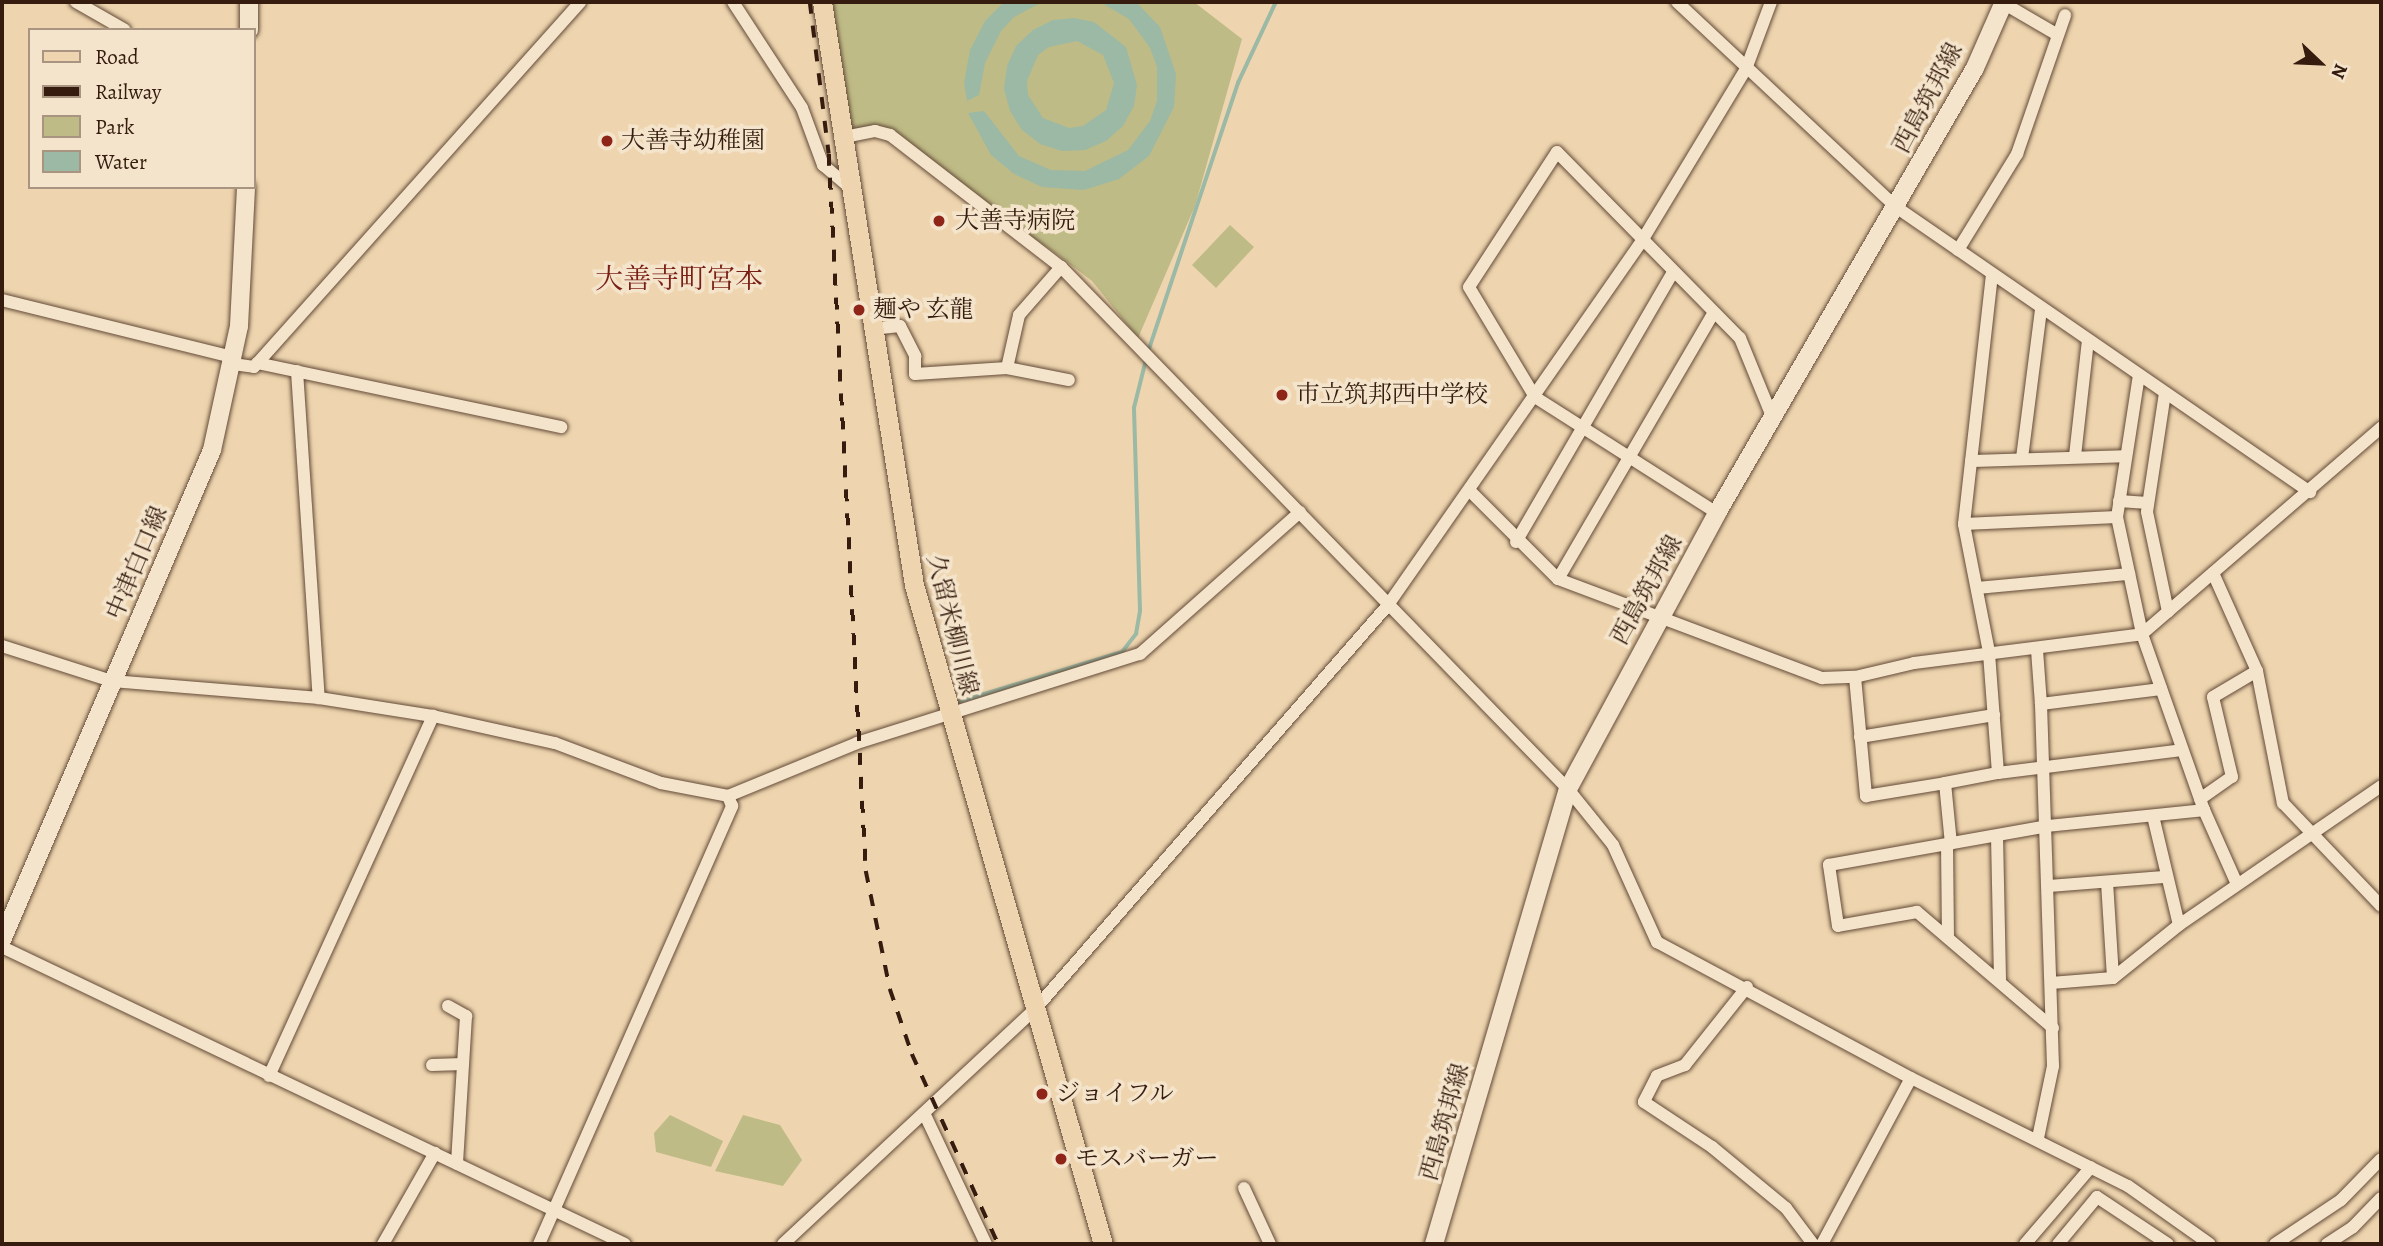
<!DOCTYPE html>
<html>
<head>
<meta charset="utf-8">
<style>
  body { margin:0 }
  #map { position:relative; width:2383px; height:1246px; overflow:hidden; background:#eed5af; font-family:Alegreya,"Noto Serif JP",serif }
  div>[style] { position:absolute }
  .green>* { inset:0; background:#bfbb86 }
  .water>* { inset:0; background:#9bb9a5 }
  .stream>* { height:3.5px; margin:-1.75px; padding:0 1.75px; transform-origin:1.75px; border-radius:1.75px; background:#9bb9a5 }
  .roads { filter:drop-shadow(0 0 2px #634a37) drop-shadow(0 0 2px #634a37) }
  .street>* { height:12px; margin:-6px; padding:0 6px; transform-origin:6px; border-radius:6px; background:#f4e4cb }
  .secondary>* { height:18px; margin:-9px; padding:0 9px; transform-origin:9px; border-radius:9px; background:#f4e4cb }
  .primary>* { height:19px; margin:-9.5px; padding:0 9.5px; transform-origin:9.5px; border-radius:9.5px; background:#eed5af }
  .rail>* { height:3.5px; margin-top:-1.75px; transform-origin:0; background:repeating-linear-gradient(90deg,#351c0f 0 12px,transparent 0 24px) }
  .dots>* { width:19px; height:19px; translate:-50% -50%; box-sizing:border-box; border:4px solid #f4e4cb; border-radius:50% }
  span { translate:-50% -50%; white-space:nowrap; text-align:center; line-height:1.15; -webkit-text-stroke:7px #f4e4cb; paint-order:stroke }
  .street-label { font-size:24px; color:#351c0f }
  .poi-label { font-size:24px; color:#351c0f }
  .left { translate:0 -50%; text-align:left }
  .quarter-label { font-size:28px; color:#7a1f14 }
  .frame { position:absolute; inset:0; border:4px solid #351c0f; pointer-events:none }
  .legend { position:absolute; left:28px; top:28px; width:228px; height:161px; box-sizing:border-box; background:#f4e4cb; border:2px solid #a89480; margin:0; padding:9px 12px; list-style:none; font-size:21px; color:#351c0f }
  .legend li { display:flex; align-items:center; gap:14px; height:35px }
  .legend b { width:35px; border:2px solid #a89480 }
  .north { position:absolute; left:2285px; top:28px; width:70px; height:70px; -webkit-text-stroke:5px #f4e4cb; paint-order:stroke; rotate:113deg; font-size:19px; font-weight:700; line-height:28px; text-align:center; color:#351c0f }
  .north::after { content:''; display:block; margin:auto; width:24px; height:32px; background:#351c0f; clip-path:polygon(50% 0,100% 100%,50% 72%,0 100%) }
</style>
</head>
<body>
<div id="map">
  <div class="green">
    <div style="clip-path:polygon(829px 2px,1194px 2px,1242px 39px,1195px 206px,1138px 338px,1092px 281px,1058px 255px,876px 128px,849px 129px)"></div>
    <div style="clip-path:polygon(1230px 225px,1254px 247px,1216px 288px,1192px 265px)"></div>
    <div style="clip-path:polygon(670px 1115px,723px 1141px,711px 1167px,656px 1152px,654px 1133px)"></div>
    <div style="clip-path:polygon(743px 1115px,780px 1125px,802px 1160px,783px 1186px,715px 1171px)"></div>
  </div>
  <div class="water">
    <div style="clip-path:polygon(1004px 2px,1042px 2px,1014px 17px,1001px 31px,985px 63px,979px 95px,967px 101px,964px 83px,970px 50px,985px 21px)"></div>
    <div style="clip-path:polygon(1100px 2px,1136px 2px,1160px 27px,1176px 74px,1174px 107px,1149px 156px,1119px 179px,1084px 190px,1042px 187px,1014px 174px,991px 155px,968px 113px,984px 111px,1019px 156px,1051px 170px,1085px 171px,1128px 150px,1150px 121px,1157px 101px,1157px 67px,1150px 48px,1129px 19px)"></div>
    <div style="clip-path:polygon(evenodd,1074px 18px,1094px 22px,1126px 47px,1137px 85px,1134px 106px,1123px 126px,1106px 141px,1085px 150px,1062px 151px,1040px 144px,1022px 130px,1010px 111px,1004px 89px,1007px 66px,1016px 46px,1033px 30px,1053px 20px,1074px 18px,1077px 41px,1103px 55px,1114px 83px,1106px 110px,1083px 126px,1069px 128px,1043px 118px,1028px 95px,1027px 81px,1038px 55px,1049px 47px,1077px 41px)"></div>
  </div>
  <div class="stream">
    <div style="left:1148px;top:352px;width:284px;rotate:-71.5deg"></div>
    <div style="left:1238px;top:83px;width:89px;rotate:-64.9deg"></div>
    <div style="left:955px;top:703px;width:175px;rotate:-17deg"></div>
    <div style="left:1122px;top:652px;width:23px;rotate:-52deg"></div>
    <div style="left:1136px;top:634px;width:23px;rotate:-80deg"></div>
    <div style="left:1140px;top:611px;width:203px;rotate:-91.7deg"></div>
    <div style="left:1134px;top:408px;width:49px;rotate:-76deg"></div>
  </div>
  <div class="roads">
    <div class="street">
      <div style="left:76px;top:2px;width:56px;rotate:29.7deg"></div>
      <div style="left:733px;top:2px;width:126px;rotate:56.9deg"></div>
      <div style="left:802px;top:108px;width:61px;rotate:69.8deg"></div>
      <div style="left:823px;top:165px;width:35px;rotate:40deg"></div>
      <div style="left:1677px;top:2px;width:300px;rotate:43.1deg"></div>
      <div style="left:1896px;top:207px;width:503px;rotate:34.54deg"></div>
      <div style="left:2003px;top:3px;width:61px;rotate:30.3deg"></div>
      <div style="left:844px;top:137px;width:32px;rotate:-11deg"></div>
      <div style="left:875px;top:131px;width:16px;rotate:15deg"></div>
      <div style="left:890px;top:135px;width:216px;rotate:37.7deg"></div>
      <div style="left:1061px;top:267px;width:728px;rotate:45.84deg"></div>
      <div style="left:1568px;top:789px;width:72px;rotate:51.2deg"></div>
      <div style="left:1613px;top:845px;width:107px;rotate:65.6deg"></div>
      <div style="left:1657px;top:942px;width:288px;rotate:28.2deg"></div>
      <div style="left:1911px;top:1078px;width:242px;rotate:26.5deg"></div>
      <div style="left:2128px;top:1186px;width:100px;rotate:35.3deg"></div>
      <div style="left:1958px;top:250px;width:113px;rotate:-58.4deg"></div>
      <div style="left:2017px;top:154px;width:147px;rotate:-70.9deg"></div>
      <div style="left:2px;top:300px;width:238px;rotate:13.9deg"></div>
      <div style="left:871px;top:329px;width:29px;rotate:-6deg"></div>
      <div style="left:900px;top:326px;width:34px;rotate:63deg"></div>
      <div style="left:915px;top:356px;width:18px;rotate:90deg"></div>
      <div style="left:915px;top:374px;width:92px;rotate:-3.7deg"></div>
      <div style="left:1007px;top:368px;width:63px;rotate:11deg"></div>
      <div style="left:257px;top:363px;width:311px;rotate:11.9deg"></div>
      <div style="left:233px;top:364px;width:21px;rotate:8deg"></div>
      <div style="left:254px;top:367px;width:489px;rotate:-48.2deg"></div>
      <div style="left:1007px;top:368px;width:54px;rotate:-77.2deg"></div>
      <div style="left:1019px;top:315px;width:64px;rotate:-48.8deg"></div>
      <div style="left:297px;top:371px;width:328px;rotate:86.2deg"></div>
      <div style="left:2139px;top:375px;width:144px;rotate:98.8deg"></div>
      <div style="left:2117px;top:517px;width:120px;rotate:77.9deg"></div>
      <div style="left:2142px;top:634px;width:187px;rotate:70.6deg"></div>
      <div style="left:2204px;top:810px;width:81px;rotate:66deg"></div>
      <div style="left:2165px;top:393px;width:120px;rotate:98.6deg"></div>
      <div style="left:2147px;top:512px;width:102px;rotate:78.1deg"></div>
      <div style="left:2075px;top:456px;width:116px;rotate:-83.6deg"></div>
      <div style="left:2022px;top:458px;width:150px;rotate:-82.7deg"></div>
      <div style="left:1971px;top:461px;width:155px;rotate:-1.8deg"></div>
      <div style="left:1470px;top:491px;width:124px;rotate:45deg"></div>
      <div style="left:1558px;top:579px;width:282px;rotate:20.6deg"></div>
      <div style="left:1822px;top:678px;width:33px;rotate:-2deg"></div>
      <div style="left:1855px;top:677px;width:61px;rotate:-13.3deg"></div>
      <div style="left:1914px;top:663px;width:230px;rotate:-7.2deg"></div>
      <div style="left:2142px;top:634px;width:316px;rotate:-40.8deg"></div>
      <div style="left:2119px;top:501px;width:29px;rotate:4deg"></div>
      <div style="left:1717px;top:513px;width:216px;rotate:-147.5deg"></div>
      <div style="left:1535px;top:397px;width:128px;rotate:-121deg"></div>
      <div style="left:1469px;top:287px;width:161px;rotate:-56.9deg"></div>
      <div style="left:1557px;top:152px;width:261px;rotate:45.5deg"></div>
      <div style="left:1740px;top:338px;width:87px;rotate:67.8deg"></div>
      <div style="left:1964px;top:524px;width:153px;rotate:-2.6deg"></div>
      <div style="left:1516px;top:542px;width:312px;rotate:-59.8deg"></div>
      <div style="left:2213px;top:573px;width:107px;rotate:65.8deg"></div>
      <div style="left:2257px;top:671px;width:135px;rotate:78.9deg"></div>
      <div style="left:2283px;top:803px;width:142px;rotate:46.4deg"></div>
      <div style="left:1558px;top:579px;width:307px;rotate:-59.7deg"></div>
      <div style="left:1977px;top:588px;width:153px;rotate:-5.3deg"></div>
      <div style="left:2px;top:646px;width:115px;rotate:17.7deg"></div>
      <div style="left:112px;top:681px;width:208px;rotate:4.7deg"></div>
      <div style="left:319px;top:698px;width:115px;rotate:9deg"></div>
      <div style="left:433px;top:716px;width:125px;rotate:12.5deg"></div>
      <div style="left:555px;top:743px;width:113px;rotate:20.7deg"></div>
      <div style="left:661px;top:783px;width:68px;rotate:11deg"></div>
      <div style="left:728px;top:796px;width:139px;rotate:-22.3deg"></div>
      <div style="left:857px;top:743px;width:297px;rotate:-17.5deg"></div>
      <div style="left:1140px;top:654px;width:214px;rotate:-41.6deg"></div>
      <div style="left:2037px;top:650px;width:54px;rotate:85.8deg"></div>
      <div style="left:1855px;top:677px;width:120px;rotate:84.7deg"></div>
      <div style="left:1866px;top:796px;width:80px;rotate:-9.3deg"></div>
      <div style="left:1945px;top:783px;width:61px;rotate:84.4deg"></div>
      <div style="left:1860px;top:737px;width:136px;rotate:-9.3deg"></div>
      <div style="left:1998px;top:773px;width:185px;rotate:-7.1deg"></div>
      <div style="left:1945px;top:783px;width:54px;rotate:-10.7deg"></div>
      <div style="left:1998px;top:773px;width:121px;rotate:-94.3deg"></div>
      <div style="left:1989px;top:652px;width:130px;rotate:-101.1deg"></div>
      <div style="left:1964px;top:524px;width:251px;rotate:-83.6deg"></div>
      <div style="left:2200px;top:799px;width:39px;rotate:-35deg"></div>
      <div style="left:2232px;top:777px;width:82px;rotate:-103.4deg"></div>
      <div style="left:2213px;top:697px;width:51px;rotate:-30.6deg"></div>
      <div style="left:2153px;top:816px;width:112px;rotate:76.6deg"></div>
      <div style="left:1997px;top:836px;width:146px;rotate:88.8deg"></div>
      <div style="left:1947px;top:844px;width:94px;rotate:89.4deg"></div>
      <div style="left:2107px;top:882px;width:96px;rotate:86.4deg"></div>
      <div style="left:2049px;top:886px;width:115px;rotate:-4.5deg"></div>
      <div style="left:2px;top:947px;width:690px;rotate:25.49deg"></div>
      <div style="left:2051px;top:983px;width:62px;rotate:-4.6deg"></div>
      <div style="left:2113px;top:978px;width:85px;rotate:-38.8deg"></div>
      <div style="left:2179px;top:925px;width:245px;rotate:-34.5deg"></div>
      <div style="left:1747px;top:987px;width:100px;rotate:128.5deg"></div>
      <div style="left:1685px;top:1065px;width:30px;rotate:159deg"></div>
      <div style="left:1657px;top:1076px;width:29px;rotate:117deg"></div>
      <div style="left:1644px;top:1102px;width:82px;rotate:33.5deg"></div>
      <div style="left:1712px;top:1147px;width:96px;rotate:39.5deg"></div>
      <div style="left:1786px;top:1208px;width:45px;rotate:53.1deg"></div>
      <div style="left:448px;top:1006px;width:21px;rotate:29deg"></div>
      <div style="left:466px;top:1016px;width:148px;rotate:93.5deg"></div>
      <div style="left:2053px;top:1028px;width:179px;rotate:-139.5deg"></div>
      <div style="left:1917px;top:912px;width:80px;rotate:170deg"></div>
      <div style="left:1838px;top:926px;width:62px;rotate:-98.4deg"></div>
      <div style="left:1829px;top:865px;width:221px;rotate:-10.1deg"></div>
      <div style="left:2047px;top:826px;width:158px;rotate:-5.8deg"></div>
      <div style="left:432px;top:1065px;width:31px;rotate:-2deg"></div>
      <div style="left:269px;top:1076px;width:396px;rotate:-65.5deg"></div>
      <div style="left:925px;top:1115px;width:143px;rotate:64.7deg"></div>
      <div style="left:2038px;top:1138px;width:74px;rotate:-78.2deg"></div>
      <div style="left:2053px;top:1066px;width:362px;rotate:-91.9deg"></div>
      <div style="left:2041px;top:704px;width:121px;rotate:-7.1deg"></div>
      <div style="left:1244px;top:1188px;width:62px;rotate:65.1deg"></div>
      <div style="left:383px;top:1244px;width:105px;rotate:-60.3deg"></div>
      <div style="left:539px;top:1244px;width:479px;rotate:-66.2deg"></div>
      <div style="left:732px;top:806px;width:11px;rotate:-112deg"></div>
      <div style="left:783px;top:1244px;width:346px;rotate:-43deg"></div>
      <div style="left:1036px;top:1008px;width:535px;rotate:-48.86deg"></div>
      <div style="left:1388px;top:605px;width:446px;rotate:-55.1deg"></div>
      <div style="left:1643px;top:239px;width:199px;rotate:-58.8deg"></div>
      <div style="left:1746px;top:69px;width:72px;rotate:-69.5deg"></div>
      <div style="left:1822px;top:1244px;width:188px;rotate:-61.8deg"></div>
      <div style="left:2025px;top:1244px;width:101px;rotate:-49.4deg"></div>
      <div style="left:2058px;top:1244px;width:61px;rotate:-50.3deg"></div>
      <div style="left:2097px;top:1197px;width:85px;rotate:33.5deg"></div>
      <div style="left:2275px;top:1244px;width:79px;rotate:-33.7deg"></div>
      <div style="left:2341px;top:1200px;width:57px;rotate:-45.7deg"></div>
      <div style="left:2327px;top:1244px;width:31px;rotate:-33deg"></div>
      <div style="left:2353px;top:1227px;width:40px;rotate:-46deg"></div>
    </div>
    <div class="secondary">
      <div style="left:249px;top:30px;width:28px;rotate:-90deg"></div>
      <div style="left:2px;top:940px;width:533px;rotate:-66.8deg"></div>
      <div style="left:212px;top:450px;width:127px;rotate:-77.7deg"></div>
      <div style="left:239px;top:326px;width:139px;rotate:-87.1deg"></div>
      <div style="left:1434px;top:1244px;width:474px;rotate:-73.6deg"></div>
      <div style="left:1568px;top:789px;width:314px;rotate:-61.6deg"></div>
      <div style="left:1717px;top:513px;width:514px;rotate:-59.9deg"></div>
      <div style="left:1975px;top:68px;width:72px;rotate:-66.3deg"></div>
    </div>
    <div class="primary">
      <div style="left:822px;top:2px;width:590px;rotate:81.03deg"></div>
      <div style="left:914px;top:585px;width:686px;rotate:74deg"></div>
    </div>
  </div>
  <div class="rail">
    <div style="left:810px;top:2px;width:153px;rotate:82.9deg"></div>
    <div style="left:829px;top:154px;width:718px;rotate:87.05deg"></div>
    <div style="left:866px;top:871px;width:120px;rotate:78.5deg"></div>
    <div style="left:890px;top:989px;width:69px;rotate:71.3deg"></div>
    <div style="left:912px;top:1054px;width:209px;rotate:65.6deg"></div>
  </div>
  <div class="dots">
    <div style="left:607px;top:141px;background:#8f2418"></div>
    <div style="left:939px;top:221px;background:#8f2418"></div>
    <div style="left:859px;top:310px;background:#8f2418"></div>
    <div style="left:1282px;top:395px;background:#8f2418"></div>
    <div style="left:1042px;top:1094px;background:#8f2418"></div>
    <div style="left:1061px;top:1159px;background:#8f2418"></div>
  </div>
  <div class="street-label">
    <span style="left:1928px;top:98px;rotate:-62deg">西島筑邦線</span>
    <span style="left:137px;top:563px;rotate:-67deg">中津白口線</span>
    <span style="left:1647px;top:590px;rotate:-61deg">西島筑邦線</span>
    <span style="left:952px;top:625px;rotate:76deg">久留米柳川線</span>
    <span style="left:1445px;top:1122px;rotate:-74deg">西島筑邦線</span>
  </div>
  <div class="poi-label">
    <span class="left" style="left:621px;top:141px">大善寺幼稚園</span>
    <span class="left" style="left:955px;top:221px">大善寺病院</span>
    <span class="left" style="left:873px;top:310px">麺や 玄龍</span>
    <span class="left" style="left:1296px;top:395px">市立筑邦西中学校</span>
    <span class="left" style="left:1056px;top:1094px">ジョイフル</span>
    <span class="left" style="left:1075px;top:1159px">モスバーガー</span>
  </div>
  <div class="quarter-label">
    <span style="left:679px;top:279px">大善寺町宮本</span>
  </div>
  <div class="frame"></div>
  <ul class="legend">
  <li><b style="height:9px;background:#eed5af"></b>Road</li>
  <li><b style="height:9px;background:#351c0f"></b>Railway</li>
  <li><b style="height:19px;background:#bfbb86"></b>Park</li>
  <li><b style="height:19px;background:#9bb9a5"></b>Water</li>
  </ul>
  <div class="north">N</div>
</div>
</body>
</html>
